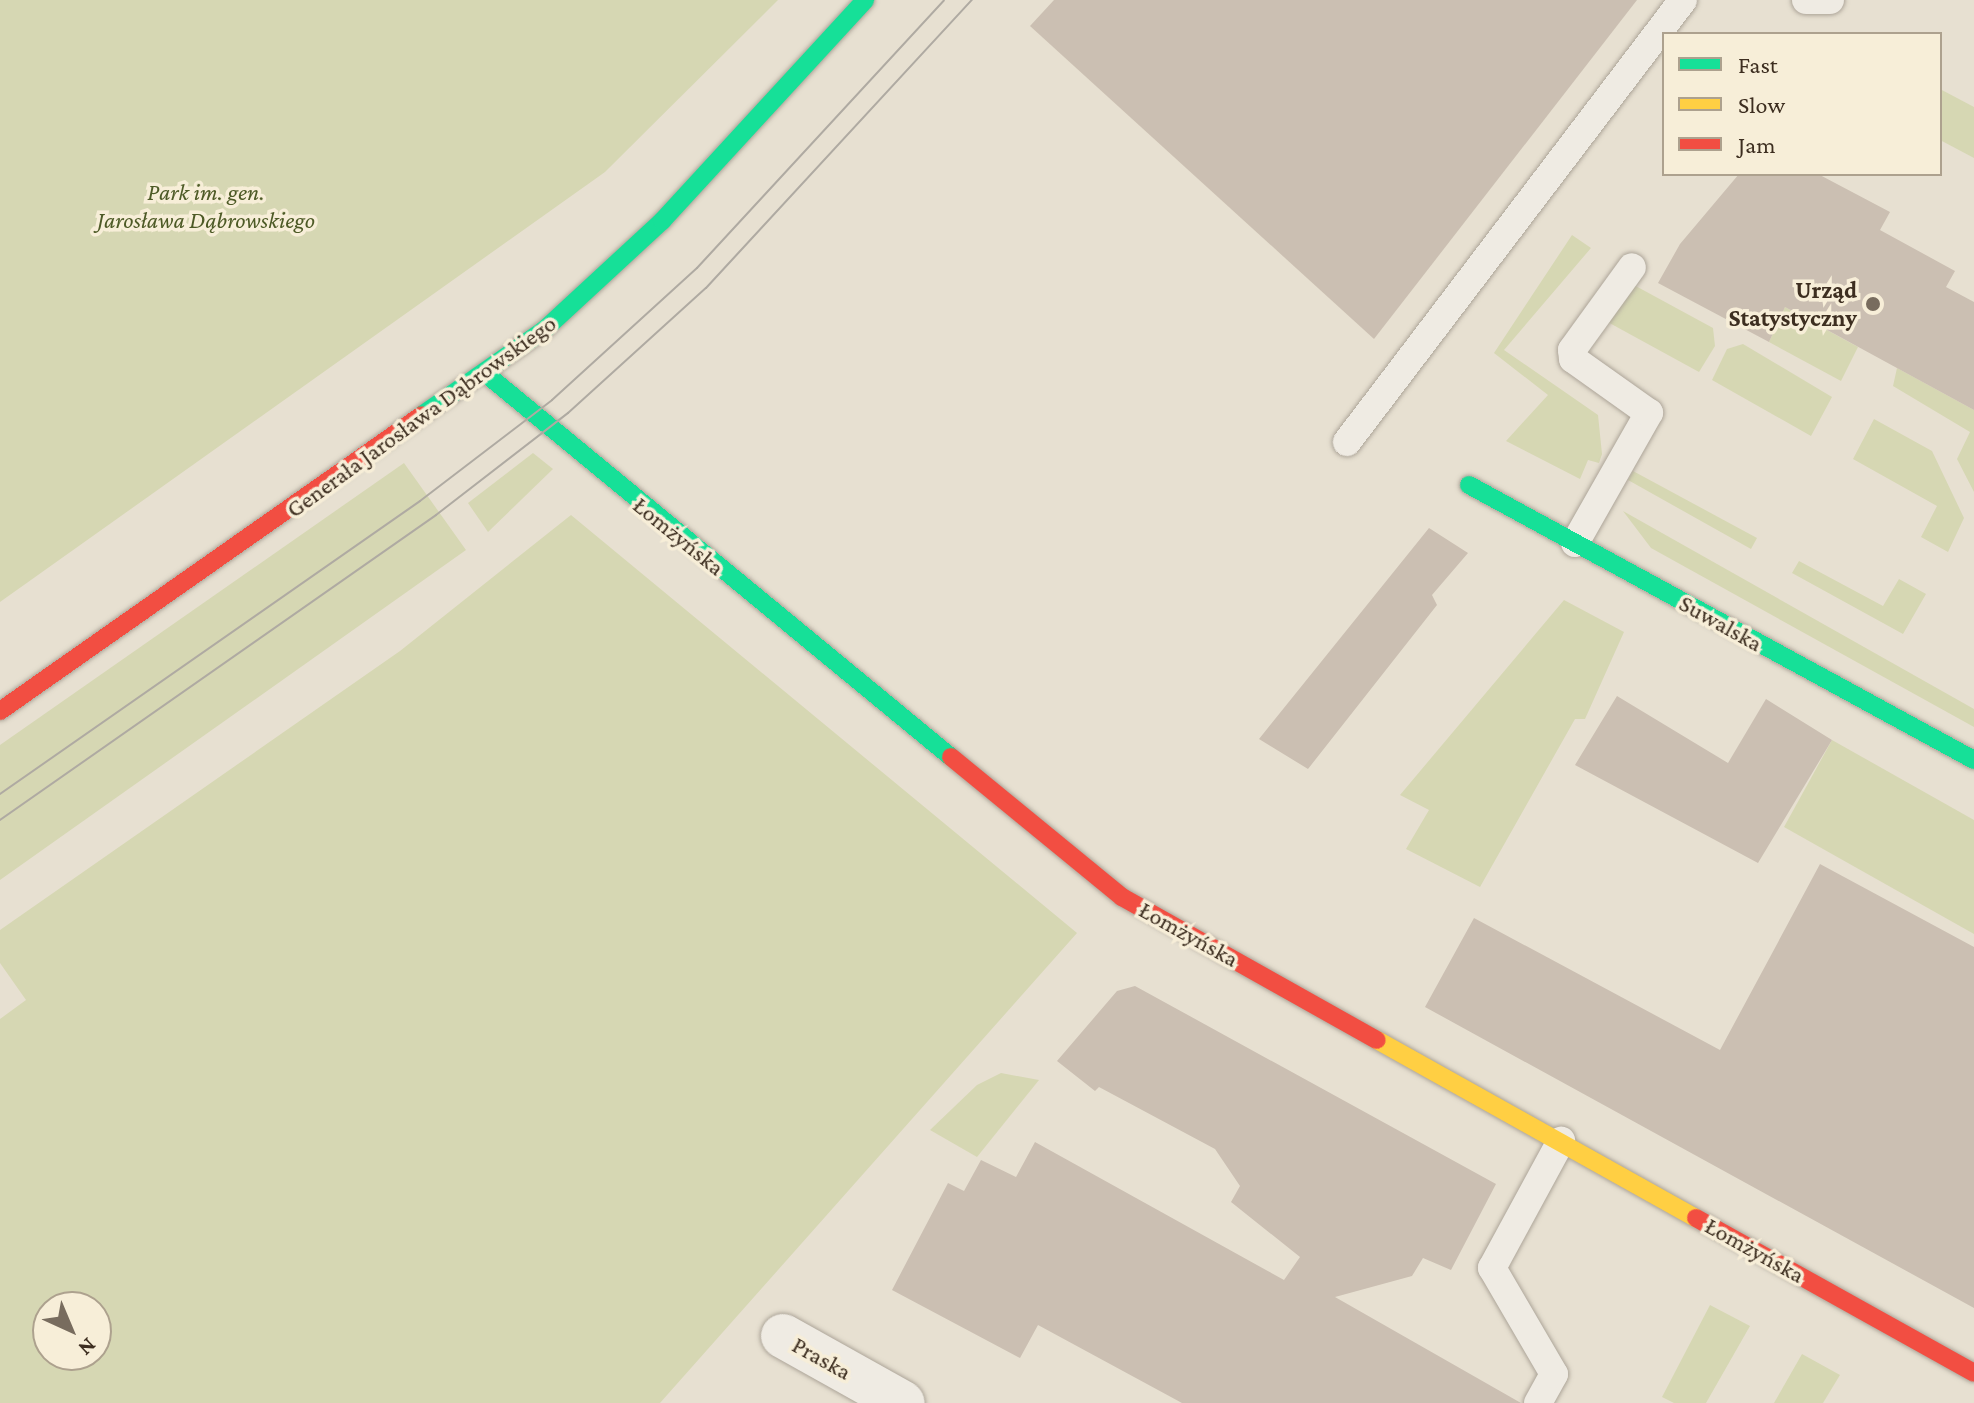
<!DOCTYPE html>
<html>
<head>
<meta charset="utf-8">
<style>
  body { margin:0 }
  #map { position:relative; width:1974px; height:1403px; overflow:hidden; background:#e7e0d1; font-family:"Crimson Pro",serif }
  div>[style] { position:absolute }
  .green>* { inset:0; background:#d6d7b3 }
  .building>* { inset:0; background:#cbbfb2 }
  .roads { filter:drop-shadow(0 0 2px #ada599) drop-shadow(0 0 2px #ada599) }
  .lane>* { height:28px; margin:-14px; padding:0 14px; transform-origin:14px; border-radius:14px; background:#efebe3 }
  .street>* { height:44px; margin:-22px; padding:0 22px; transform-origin:22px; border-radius:22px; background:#efebe3 }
  .fast>* { height:18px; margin:-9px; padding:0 9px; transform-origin:9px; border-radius:9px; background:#16e098 }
  .slow>* { height:18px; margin:-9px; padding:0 9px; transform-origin:9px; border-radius:9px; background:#ffcf43 }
  .jam>* { height:18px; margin:-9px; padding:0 9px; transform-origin:9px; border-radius:9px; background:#f24e42 }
  .tram>* { height:2px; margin:-1px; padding:0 1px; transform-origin:1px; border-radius:1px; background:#afaaa2 }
  .dots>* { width:22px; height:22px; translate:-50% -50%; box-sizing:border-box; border:4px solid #f7eed8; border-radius:50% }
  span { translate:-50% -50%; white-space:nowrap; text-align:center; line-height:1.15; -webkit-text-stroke:7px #f7eed8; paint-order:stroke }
  .park-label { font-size:24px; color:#4d5a26; font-style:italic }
  .poi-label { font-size:24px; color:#3d2e20; font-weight:700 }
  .right { translate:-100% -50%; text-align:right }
  .street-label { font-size:24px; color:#3d2e20 }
  .legend { position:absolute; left:1662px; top:32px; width:280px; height:144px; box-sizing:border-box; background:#f7eed8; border:2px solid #ada18e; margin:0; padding:10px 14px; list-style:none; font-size:24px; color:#3d2e20 }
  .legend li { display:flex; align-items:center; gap:16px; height:40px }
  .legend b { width:40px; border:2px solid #ada18e }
  .north { position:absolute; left:32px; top:1291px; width:80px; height:80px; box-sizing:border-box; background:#f7eed8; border:2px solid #ada18e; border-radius:50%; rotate:136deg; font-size:22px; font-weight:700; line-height:32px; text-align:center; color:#3d2e20 }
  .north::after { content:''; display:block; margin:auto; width:28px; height:36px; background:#786c5e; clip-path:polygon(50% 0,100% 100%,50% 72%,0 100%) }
</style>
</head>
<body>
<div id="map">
  <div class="green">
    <div style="clip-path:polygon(0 0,778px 0,605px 172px,0 602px)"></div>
    <div style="clip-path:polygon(1940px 89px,1974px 107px,1974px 158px,1940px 140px)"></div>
    <div style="clip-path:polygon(1572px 235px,1591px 248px,1504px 350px,1598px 415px,1602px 454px,1599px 463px,1588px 460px,1580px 479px,1506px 441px,1548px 395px,1494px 353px)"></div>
    <div style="clip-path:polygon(1632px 284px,1713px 328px,1715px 346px,1699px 372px,1604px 320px)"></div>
    <div style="clip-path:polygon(1785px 307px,1858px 347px,1841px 381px,1769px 342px)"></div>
    <div style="clip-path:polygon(1743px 344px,1832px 397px,1811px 436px,1712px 380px,1727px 349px)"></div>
    <div style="clip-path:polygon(1897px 368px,1974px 410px,1974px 492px,1957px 459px,1970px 432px,1893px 386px)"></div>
    <div style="clip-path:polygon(1874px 419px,1932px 451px,1964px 518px,1948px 552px,1921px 537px,1937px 506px,1853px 459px)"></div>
    <div style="clip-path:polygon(533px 453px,553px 469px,488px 532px,468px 503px)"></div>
    <div style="clip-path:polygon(404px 463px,466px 550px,0 880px,0 745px)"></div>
    <div style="clip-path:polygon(1633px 471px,1757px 538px,1751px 549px,1628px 480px)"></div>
    <div style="clip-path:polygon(1623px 511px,1974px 709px,1974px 727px,1651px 548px)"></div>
    <div style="clip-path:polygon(evenodd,571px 515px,1077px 933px,660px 1403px,0 1403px,0 1019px,26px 1000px,0 963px,0 930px,400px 651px,571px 515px,48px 1307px,96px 1307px,96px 1355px,48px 1355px,48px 1307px)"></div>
    <div style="clip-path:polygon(1799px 561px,1883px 606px,1899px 579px,1926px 594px,1903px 634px,1792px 573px)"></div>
    <div style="clip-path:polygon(1564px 600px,1624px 632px,1585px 719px,1575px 719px,1480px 887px,1406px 849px,1429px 810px,1400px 795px)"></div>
    <div style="clip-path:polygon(1832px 740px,1974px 820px,1974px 934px,1784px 827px)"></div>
    <div style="clip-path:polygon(1001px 1073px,1039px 1080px,977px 1157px,930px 1130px,977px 1085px)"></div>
    <div style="clip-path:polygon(1710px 1305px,1750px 1326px,1706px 1403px,1674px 1403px,1662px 1397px)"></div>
    <div style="clip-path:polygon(1802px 1354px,1840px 1375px,1823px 1403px,1774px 1403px)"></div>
  </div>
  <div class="building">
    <div style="clip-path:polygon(1054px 0,1637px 0,1374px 339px,1030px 26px)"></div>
    <div style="clip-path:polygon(1739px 174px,1818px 174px,1890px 212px,1880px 230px,1955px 271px,1946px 287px,1974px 302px,1974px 410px,1785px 307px,1769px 342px,1658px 283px,1680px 244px)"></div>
    <div style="clip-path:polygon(1429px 528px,1468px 553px,1432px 595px,1437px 605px,1308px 769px,1259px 739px)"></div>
    <div style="clip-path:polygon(1617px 696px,1728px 763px,1766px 699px,1832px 740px,1758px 863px,1575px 765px)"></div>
    <div style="clip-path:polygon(1820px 864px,1974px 947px,1974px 1308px,1425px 1007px,1474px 918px,1720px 1050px)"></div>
    <div style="clip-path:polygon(1135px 986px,1496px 1184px,1451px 1270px,1423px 1258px,1412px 1276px,1335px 1297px,1521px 1403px,1182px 1403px,1038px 1325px,1020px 1358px,892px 1290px,948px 1183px,964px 1191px,981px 1160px,1016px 1177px,1035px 1142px,1284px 1280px,1300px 1257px,1231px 1202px,1240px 1186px,1215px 1149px,1099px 1087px,1095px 1091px,1057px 1061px,1117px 991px)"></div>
  </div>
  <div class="roads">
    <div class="lane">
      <div style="left:1806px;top:0;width:24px"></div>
      <div style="left:1347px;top:442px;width:555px;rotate:-52.76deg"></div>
      <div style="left:1575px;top:543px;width:150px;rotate:-60.4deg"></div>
      <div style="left:1649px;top:413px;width:93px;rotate:-144.6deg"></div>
      <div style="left:1573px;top:359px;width:9px;rotate:-96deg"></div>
      <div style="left:1572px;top:350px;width:102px;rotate:-54.1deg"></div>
      <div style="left:1538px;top:1403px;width:33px;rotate:-61deg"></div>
      <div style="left:1554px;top:1374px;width:123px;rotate:-120.3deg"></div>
      <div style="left:1492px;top:1268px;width:145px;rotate:-61.5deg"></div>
    </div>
    <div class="street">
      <div style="left:783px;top:1336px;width:137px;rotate:29.2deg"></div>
    </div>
    <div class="fast">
      <div style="left:486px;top:374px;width:602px;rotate:39.48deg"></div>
      <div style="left:422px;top:415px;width:149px;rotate:-34.9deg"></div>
      <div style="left:544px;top:330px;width:161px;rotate:-42.7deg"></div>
      <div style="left:662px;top:221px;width:300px;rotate:-47.4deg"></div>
      <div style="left:1469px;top:485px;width:575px;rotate:28.57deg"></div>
    </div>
    <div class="slow">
      <div style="left:1377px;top:1040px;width:365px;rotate:29.2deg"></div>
    </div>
    <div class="jam">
      <div style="left:0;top:711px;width:515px;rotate:-35.05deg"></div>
      <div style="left:951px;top:757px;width:221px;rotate:39.3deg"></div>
      <div style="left:1122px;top:897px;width:292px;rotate:29.3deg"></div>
      <div style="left:1696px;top:1218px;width:318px;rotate:29.1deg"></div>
    </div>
  </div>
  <div class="tram">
    <div style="left:0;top:794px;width:512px;rotate:-34.9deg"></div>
    <div style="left:420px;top:501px;width:166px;rotate:-37.4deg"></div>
    <div style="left:552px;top:400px;width:196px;rotate:-42.3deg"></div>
    <div style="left:697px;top:268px;width:364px;rotate:-47.3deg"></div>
    <div style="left:0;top:820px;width:532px;rotate:-34.97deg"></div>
    <div style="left:436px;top:515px;width:167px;rotate:-37.7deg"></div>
    <div style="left:568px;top:413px;width:186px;rotate:-42.2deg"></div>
    <div style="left:706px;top:288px;width:392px;rotate:-47.3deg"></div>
  </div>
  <div class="dots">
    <div style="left:1873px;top:304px;background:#786c5e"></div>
  </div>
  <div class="park-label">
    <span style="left:206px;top:206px">Park im. gen.<br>Jarosława Dąbrowskiego</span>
  </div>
  <div class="poi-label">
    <span class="right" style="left:1857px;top:304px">Urząd<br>Statystyczny</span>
  </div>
  <div class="street-label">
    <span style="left:421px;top:416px;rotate:-36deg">Generała Jarosława Dąbrowskiego</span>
    <span style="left:679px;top:536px;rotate:39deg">Łomżyńska</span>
    <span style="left:1721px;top:623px;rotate:29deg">Suwalska</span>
    <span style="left:1189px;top:934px;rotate:29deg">Łomżyńska</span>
    <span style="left:1755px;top:1250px;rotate:29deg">Łomżyńska</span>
    <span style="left:822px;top:1358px;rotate:29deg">Praska</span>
  </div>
  <ul class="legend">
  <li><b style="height:10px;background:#16e098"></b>Fast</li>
  <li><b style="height:10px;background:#ffcf43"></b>Slow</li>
  <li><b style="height:10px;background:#f24e42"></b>Jam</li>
  </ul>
  <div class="north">N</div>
</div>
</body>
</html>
